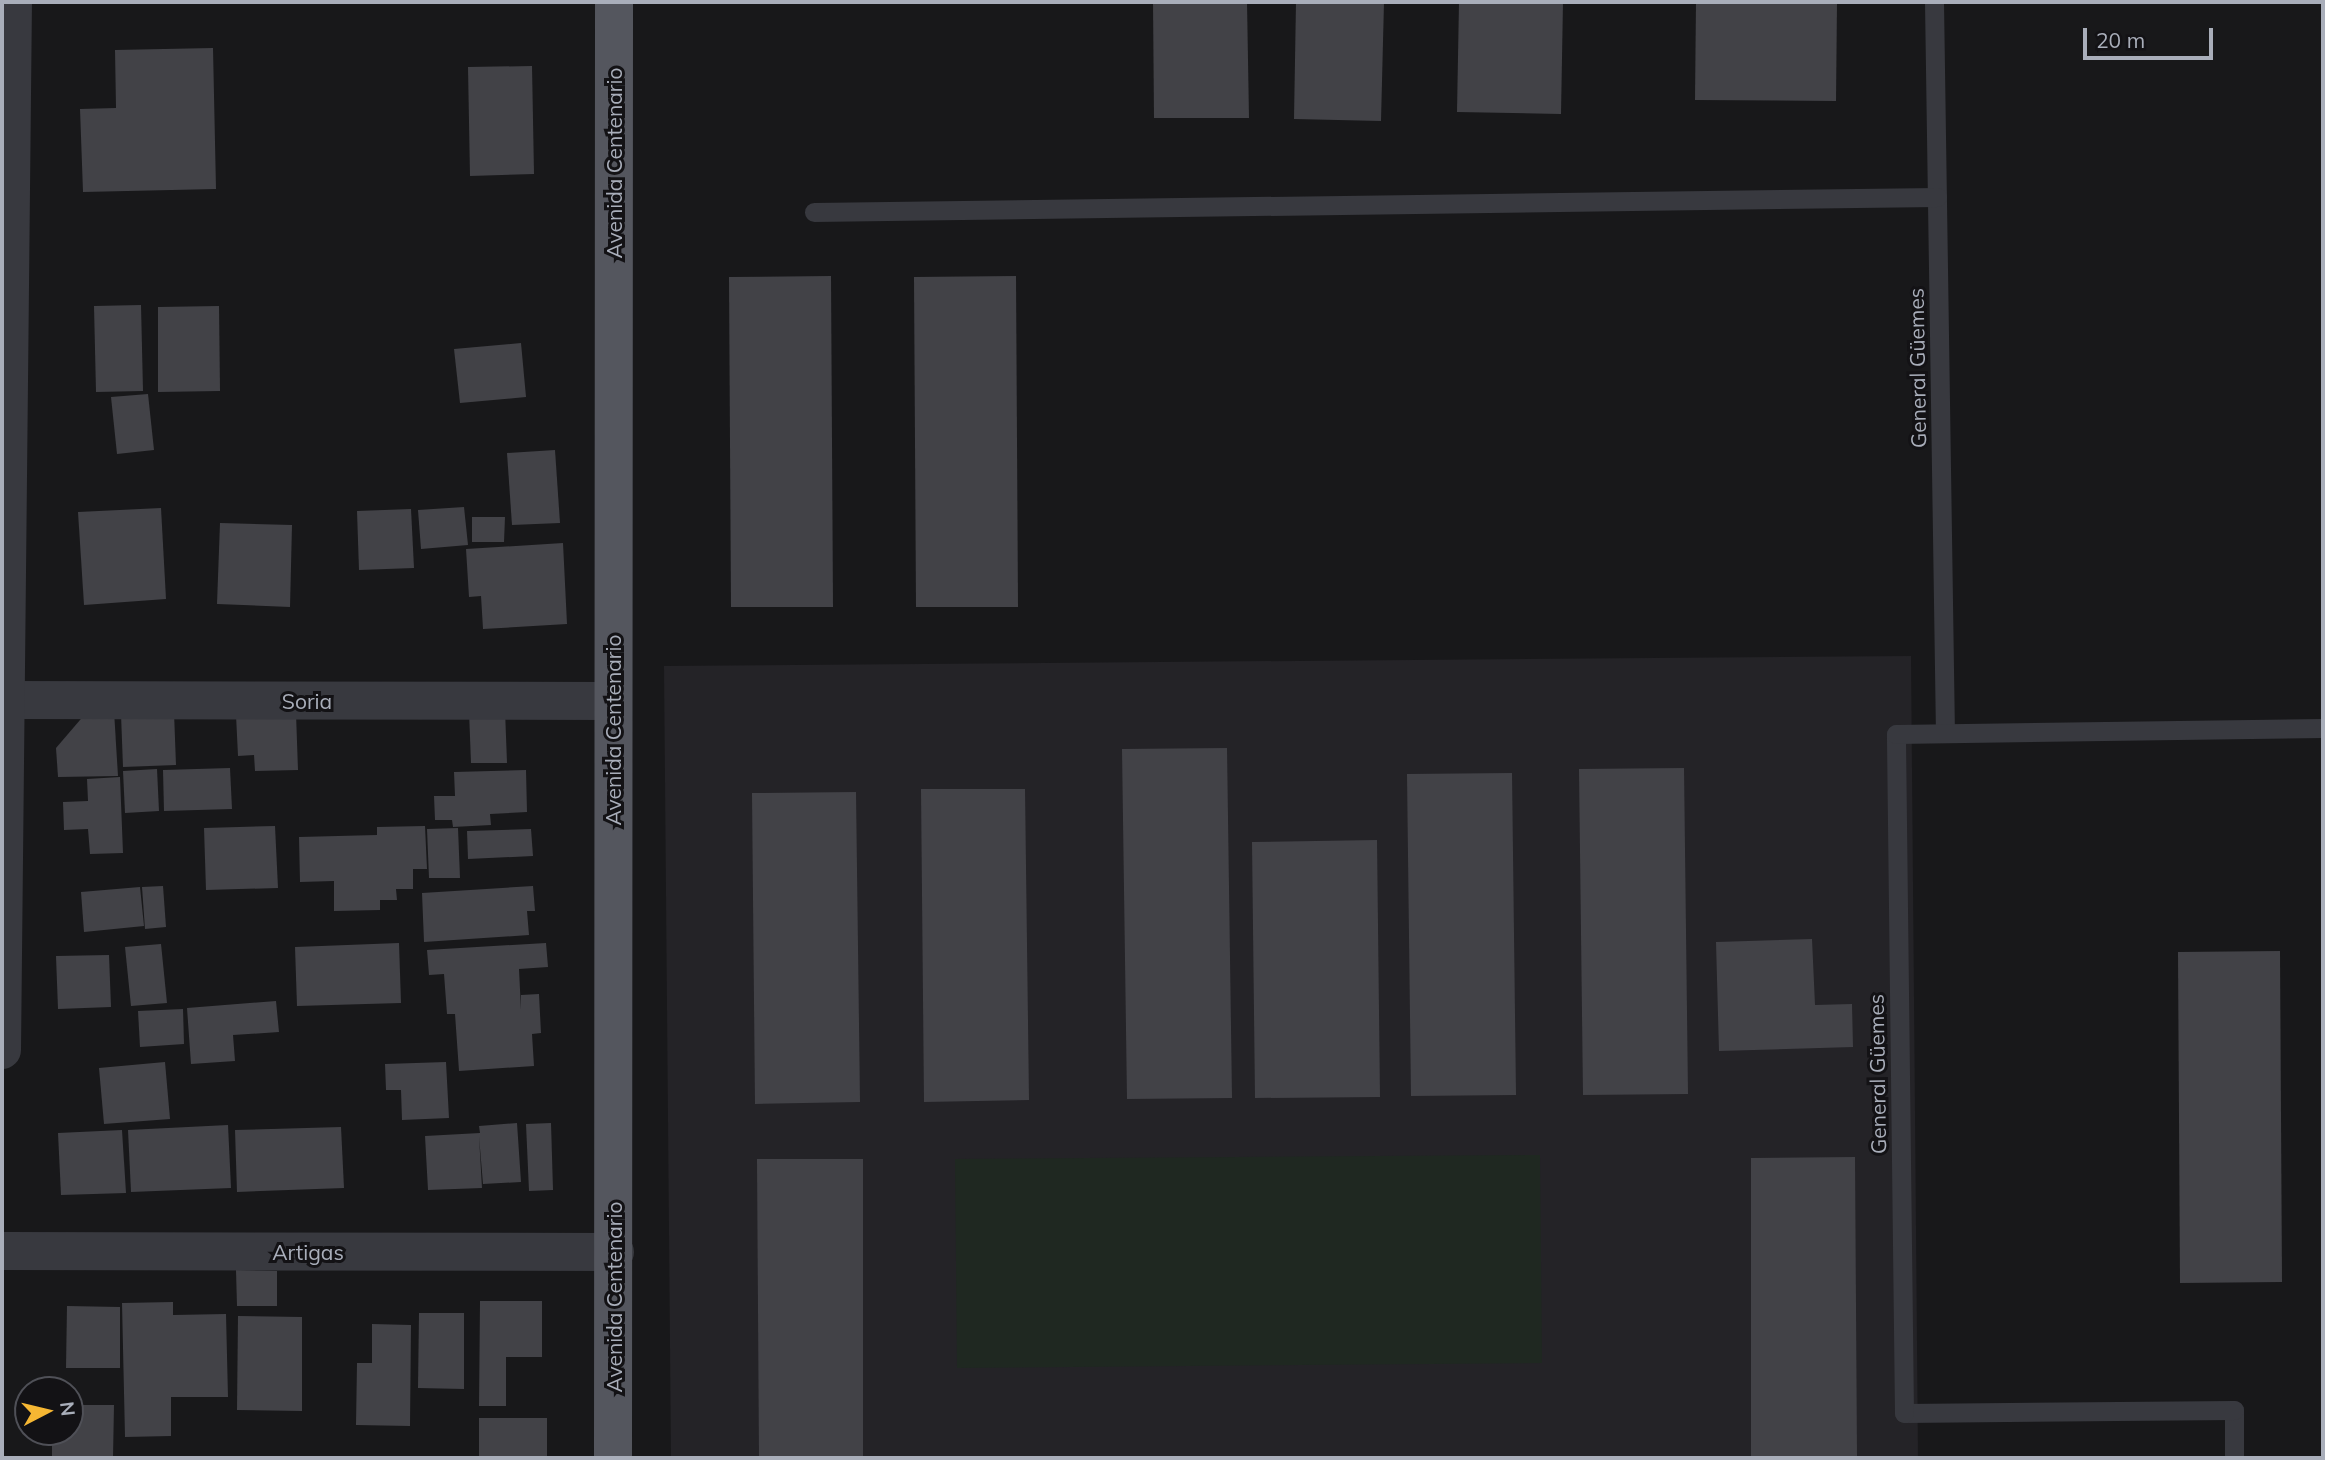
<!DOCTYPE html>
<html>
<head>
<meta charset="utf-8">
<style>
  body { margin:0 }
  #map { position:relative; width:2325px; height:1460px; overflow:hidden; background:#18181a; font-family:Mulish,sans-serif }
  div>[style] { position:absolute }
  .built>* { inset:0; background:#242327 }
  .green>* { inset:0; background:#1f2821 }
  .building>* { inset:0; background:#424247 }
  .lane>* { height:19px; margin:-9.5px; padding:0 9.5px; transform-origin:9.5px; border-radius:9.5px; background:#38393f }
  .street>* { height:38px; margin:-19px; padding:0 19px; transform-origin:19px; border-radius:19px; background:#38393f }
  .primary>* { height:38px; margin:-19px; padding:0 19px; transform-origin:19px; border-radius:19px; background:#54565e }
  span { translate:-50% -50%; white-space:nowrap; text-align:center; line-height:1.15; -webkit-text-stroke:6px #131215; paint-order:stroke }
  .street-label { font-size:21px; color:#a9aeba }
  .frame { position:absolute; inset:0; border:4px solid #a9aeba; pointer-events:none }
  .north { position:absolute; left:14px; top:1376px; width:70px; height:70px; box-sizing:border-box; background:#131215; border:2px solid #4f5057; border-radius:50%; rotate:83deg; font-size:19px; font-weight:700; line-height:28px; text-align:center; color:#a9aeba }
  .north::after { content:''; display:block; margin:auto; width:24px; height:32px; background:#f6b733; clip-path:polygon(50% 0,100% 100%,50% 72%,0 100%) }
  .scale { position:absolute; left:2083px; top:28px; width:130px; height:32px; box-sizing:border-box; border:4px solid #a9aeba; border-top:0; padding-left:9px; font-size:21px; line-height:24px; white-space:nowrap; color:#a9aeba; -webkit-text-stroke:5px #131215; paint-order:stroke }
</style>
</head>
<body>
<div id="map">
  <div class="built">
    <div style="clip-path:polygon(1911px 656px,1918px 1458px,671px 1458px,664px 666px)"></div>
  </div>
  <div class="green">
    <div style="clip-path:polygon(1540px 1155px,1542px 1363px,957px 1368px,955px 1159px)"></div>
  </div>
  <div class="building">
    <div style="clip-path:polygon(1153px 2px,1247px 2px,1249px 118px,1154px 118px)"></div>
    <div style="clip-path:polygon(1296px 2px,1384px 2px,1381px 121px,1294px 119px)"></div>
    <div style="clip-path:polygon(1459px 2px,1563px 2px,1561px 114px,1457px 112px)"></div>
    <div style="clip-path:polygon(1696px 2px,1837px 2px,1836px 101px,1695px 100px)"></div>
    <div style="clip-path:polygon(213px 48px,216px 189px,83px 192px,80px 109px,116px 108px,115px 50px)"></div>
    <div style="clip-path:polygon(532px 66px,534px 174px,470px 176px,468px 67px)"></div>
    <div style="clip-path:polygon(831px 276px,833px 607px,731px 607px,729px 277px)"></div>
    <div style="clip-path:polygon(1016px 276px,1018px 607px,916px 607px,914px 277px)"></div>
    <div style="clip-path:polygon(141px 305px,143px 391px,96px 392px,94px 306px)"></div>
    <div style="clip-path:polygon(219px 306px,220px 391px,158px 392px,158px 307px)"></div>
    <div style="clip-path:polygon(521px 343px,526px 397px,460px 403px,454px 349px)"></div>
    <div style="clip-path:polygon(148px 394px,154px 450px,117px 454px,111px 397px)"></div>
    <div style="clip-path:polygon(555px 450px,560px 523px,512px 525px,507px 453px)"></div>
    <div style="clip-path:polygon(464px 507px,468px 545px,421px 549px,418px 510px)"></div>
    <div style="clip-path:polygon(161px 508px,166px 599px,84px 605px,78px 512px)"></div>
    <div style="clip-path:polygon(411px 509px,414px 568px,359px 570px,357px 511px)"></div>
    <div style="clip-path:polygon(472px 517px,505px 517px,504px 542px,472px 542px)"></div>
    <div style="clip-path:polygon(220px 523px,292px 525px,290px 607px,217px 604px)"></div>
    <div style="clip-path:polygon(563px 543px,567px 624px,483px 629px,481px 596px,469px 597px,466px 549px)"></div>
    <div style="clip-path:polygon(505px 710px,507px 763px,471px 763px,469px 711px)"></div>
    <div style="clip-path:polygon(114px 711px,118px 776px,58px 777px,56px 748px,86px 713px)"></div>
    <div style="clip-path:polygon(174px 712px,176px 765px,123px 767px,121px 714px)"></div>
    <div style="clip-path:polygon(296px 713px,298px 770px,255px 771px,254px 755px,238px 756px,236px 715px)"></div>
    <div style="clip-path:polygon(1227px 748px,1232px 1098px,1127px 1099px,1122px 749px)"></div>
    <div style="clip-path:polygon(230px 768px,232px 809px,164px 811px,163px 770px)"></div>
    <div style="clip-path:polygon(1684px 768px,1688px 1094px,1583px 1095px,1579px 769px)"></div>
    <div style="clip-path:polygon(157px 769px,159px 811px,125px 813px,123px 771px)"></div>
    <div style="clip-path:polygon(526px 770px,527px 812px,490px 814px,491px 825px,453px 827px,452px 820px,435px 820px,434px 796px,455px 796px,454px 772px)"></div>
    <div style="clip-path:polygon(1512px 773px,1516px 1095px,1411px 1096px,1407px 774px)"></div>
    <div style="clip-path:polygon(120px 777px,123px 853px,90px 854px,88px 829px,64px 830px,63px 802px,88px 801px,87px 779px)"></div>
    <div style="clip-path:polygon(921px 789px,1025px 789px,1029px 1100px,924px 1102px)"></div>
    <div style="clip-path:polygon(856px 792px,860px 1102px,755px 1104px,752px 793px)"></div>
    <div style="clip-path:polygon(275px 826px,278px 888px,206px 890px,204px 828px)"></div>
    <div style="clip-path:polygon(425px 826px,427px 869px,413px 869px,413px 889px,396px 889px,397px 900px,380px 900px,380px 910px,334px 911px,334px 881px,300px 882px,299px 837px,377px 835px,377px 827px)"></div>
    <div style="clip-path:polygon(458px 828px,460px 878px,429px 878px,427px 829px)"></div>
    <div style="clip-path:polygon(531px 829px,533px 856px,468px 859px,467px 831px)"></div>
    <div style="clip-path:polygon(1377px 840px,1380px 1097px,1255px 1098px,1252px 842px)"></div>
    <div style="clip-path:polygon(163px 886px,166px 927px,145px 929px,142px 887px)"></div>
    <div style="clip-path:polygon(533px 886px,535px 911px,527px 911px,529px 935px,424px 942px,422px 893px)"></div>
    <div style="clip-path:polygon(140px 887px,144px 926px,84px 932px,81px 892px)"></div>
    <div style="clip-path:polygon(1812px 939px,1815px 1005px,1852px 1004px,1853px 1047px,1719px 1051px,1716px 942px)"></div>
    <div style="clip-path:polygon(399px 943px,401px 1003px,297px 1006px,295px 947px)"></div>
    <div style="clip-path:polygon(546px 943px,548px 967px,519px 969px,521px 1010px,521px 995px,539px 994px,541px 1033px,532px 1034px,534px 1066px,459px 1071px,455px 1014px,447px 1014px,444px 974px,429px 975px,427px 950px)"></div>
    <div style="clip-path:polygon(161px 944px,167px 1003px,131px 1006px,125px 947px)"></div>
    <div style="clip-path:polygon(2280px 951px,2282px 1282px,2180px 1283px,2178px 952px)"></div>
    <div style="clip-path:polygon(109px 955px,111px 1007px,58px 1009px,56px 956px)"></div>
    <div style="clip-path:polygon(276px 1001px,279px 1032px,233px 1035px,235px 1061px,191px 1064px,187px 1008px)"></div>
    <div style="clip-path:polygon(183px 1009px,184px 1044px,140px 1047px,138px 1011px)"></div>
    <div style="clip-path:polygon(165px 1062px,170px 1119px,104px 1124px,99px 1068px)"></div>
    <div style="clip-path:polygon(446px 1062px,449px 1118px,402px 1120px,401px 1090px,386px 1090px,385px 1064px)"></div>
    <div style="clip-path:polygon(517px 1123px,521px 1182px,483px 1184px,479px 1136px,482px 1188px,428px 1190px,425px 1136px,480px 1133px,479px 1126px)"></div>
    <div style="clip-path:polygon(551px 1123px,553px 1190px,529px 1191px,526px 1124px)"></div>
    <div style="clip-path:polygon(228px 1125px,231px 1188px,131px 1192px,128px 1130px)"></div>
    <div style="clip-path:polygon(341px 1127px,344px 1188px,237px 1192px,235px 1130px)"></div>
    <div style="clip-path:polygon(122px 1130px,126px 1193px,61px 1195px,58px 1133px)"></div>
    <div style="clip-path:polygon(1855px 1157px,1857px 1458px,1751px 1458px,1751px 1158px)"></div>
    <div style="clip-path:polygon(757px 1159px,863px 1159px,863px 1458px,759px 1458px)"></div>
    <div style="clip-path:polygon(236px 1270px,277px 1271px,277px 1306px,237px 1306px)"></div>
    <div style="clip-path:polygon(480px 1301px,542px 1301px,542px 1357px,506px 1357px,506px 1406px,479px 1406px)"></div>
    <div style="clip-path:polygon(173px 1302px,173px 1315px,226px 1314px,228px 1397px,171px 1397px,171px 1436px,125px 1437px,122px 1303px)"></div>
    <div style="clip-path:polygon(67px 1306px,120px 1307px,120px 1368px,66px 1368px)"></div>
    <div style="clip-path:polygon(419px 1313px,464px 1313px,464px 1389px,418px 1388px)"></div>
    <div style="clip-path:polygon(238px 1316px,302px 1317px,302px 1411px,237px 1410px)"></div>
    <div style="clip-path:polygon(372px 1324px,411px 1325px,410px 1426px,356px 1425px,357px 1363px,372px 1363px)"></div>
    <div style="clip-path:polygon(70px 1405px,114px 1405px,113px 1458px,52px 1458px,52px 1432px,70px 1432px)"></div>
    <div style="clip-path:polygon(479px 1418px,547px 1418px,547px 1458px,479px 1458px)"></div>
  </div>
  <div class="lane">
    <div style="left:1934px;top:2px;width:731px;rotate:89.14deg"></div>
    <div style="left:814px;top:212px;width:1123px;rotate:-0.77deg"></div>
    <div style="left:2234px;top:1458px;width:48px;rotate:-90deg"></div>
    <div style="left:2234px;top:1410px;width:330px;rotate:179.5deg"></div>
    <div style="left:1904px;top:1413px;width:679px;rotate:-90.68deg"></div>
    <div style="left:1896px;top:734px;width:427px;rotate:-0.8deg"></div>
  </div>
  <div class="street">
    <div style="left:2px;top:700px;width:610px;rotate:0.09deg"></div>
    <div style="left:2px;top:1050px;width:1048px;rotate:-89.4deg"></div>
    <div style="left:2px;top:1251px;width:613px;rotate:0.09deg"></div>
  </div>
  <div class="primary">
    <div style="left:613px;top:1458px;width:1456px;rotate:-89.96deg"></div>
  </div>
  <div class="street-label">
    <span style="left:614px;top:163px;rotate:-90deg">Avenida Centenario</span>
    <span style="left:1917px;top:368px;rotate:-91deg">General Güemes</span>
    <span style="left:307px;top:701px">Soria</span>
    <span style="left:613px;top:730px;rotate:-90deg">Avenida Centenario</span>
    <span style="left:1877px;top:1074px;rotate:-91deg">General Güemes</span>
    <span style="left:308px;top:1252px">Artigas</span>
    <span style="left:614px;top:1297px;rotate:-90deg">Avenida Centenario</span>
  </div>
  <div class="frame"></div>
  <div class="north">N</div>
  <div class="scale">20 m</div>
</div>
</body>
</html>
